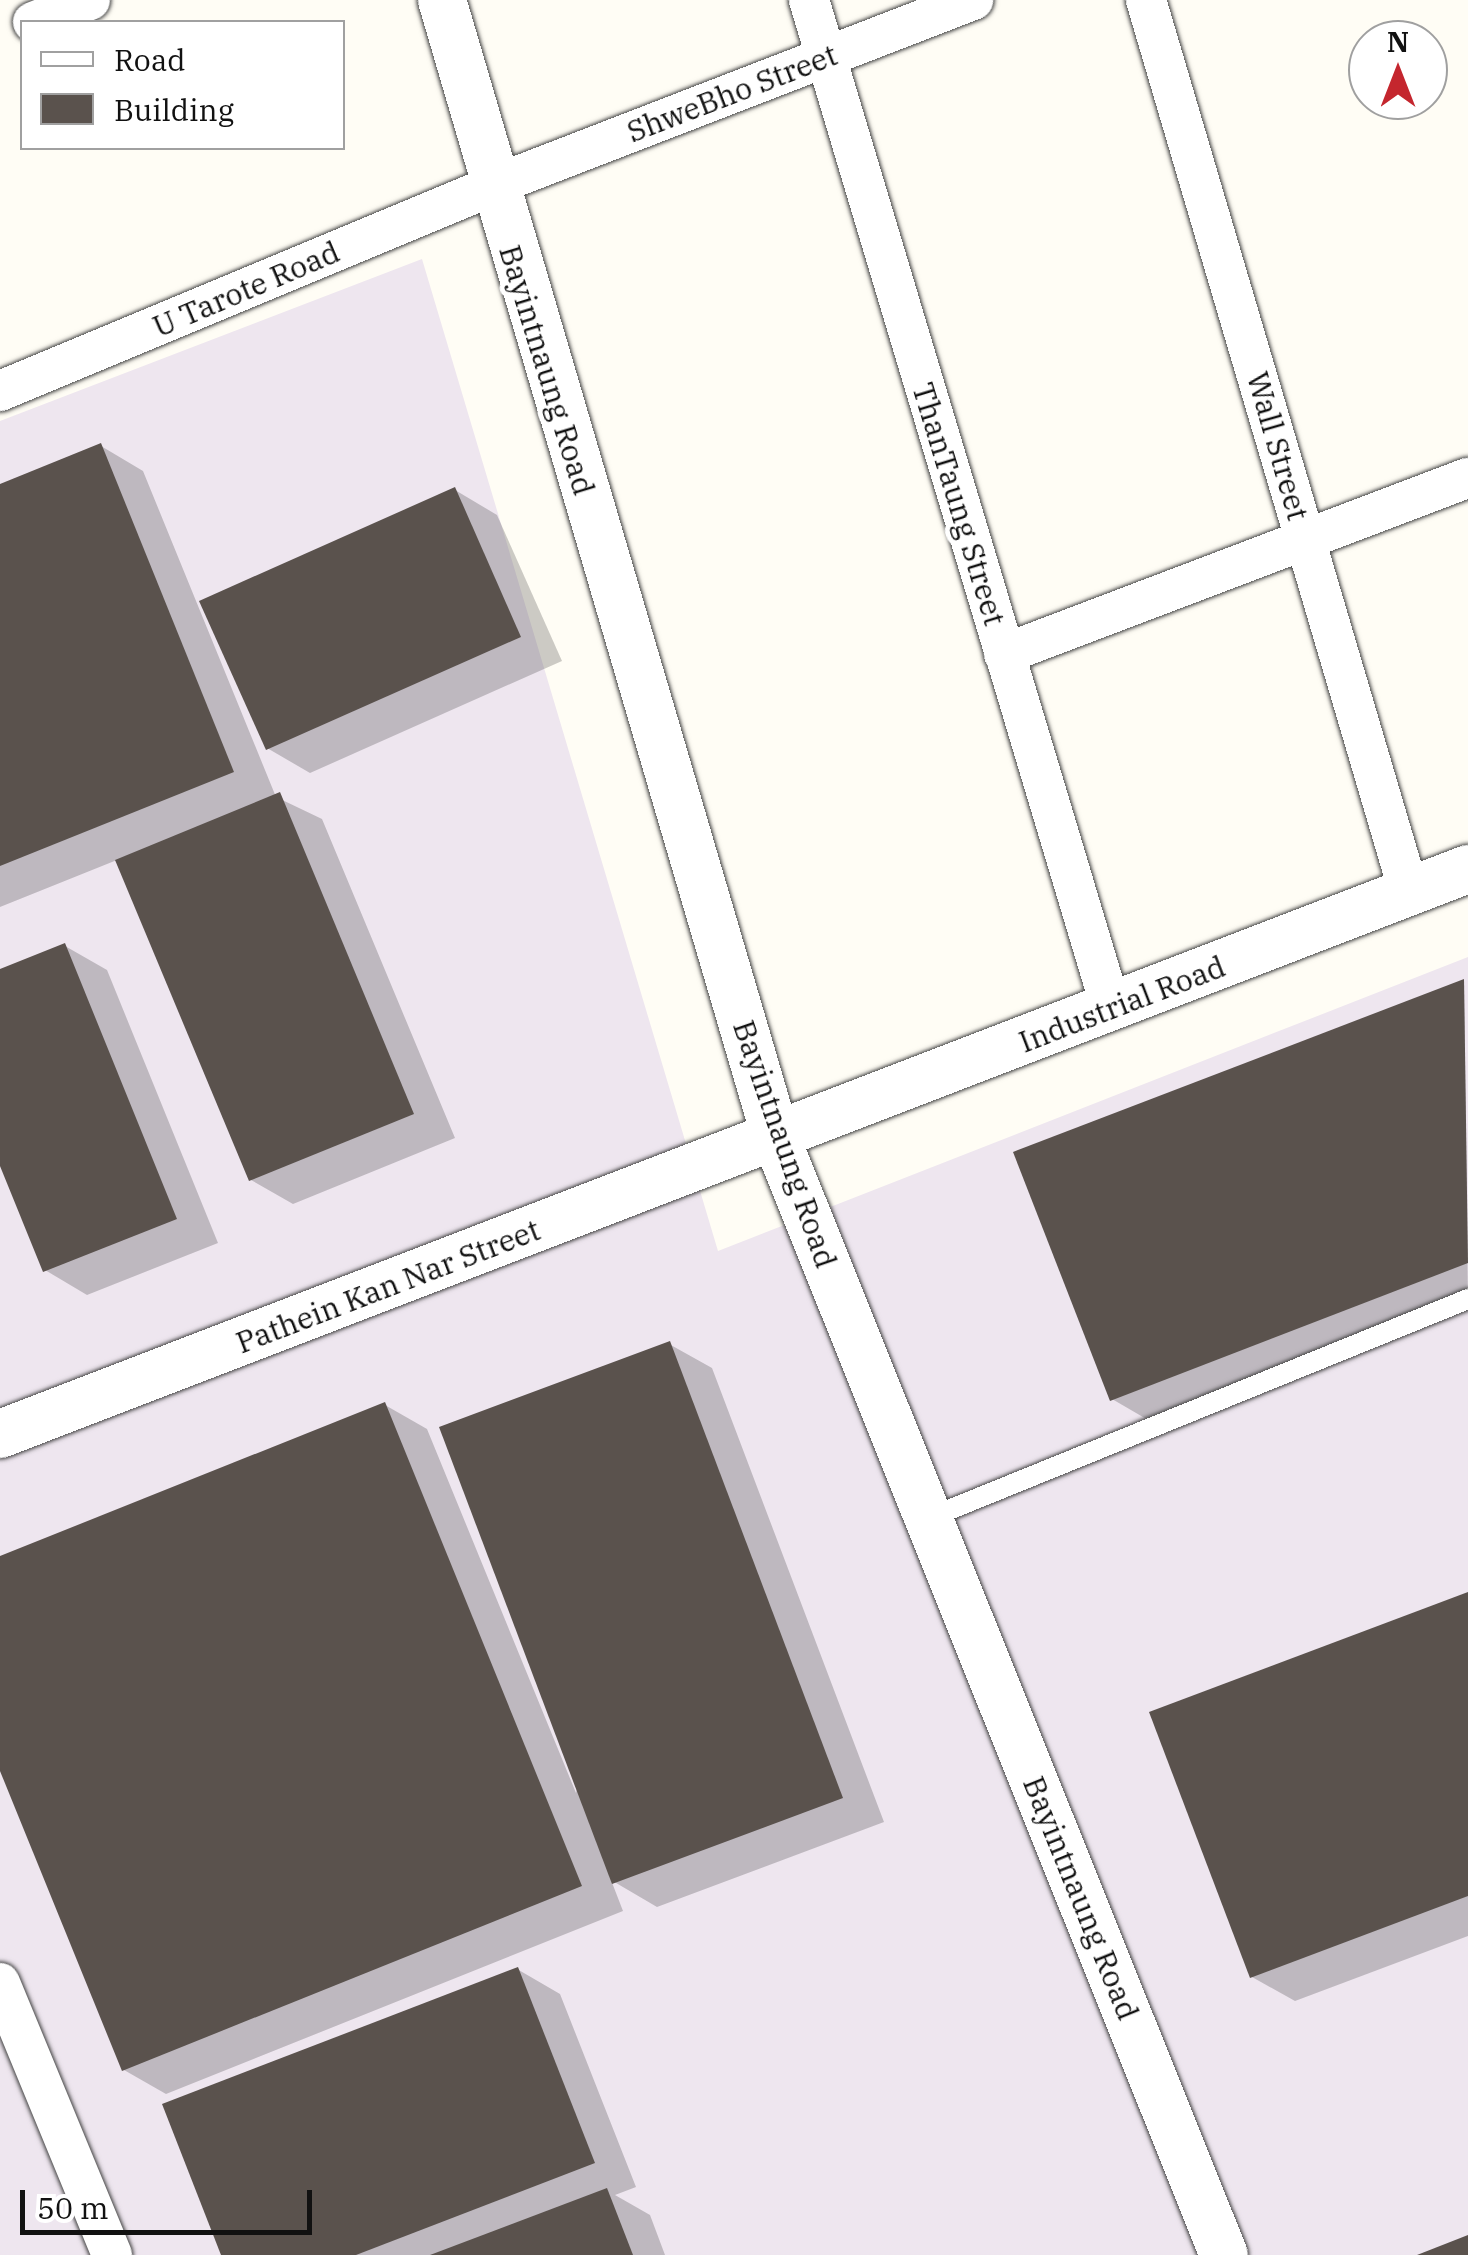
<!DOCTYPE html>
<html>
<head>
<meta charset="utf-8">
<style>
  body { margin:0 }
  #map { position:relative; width:1468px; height:2255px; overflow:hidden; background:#fffdf5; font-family:"IBM Plex Serif",serif }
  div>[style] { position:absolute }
  .industrial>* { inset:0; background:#eee6ef }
  .shadow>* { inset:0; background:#0003 }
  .building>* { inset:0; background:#5a524d }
  .roads { filter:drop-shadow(0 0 2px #444) drop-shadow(0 0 2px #444) }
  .service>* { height:20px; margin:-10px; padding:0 10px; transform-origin:10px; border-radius:10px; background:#fff }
  .minor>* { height:40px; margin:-20px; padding:0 20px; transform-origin:20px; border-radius:20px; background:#fff }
  .tertiary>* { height:48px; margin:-24px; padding:0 24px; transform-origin:24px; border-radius:24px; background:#fff }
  span { translate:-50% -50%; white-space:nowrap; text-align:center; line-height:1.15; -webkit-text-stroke:10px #fff; paint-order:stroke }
  .street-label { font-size:30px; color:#111 }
  .legend { position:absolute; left:20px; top:20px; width:325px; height:130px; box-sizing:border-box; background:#fff; border:2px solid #a0a0a0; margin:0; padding:12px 18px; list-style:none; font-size:30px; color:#111 }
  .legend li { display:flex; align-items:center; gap:20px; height:50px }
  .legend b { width:50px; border:2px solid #a0a0a0 }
  .north { position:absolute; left:1348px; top:20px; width:100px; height:100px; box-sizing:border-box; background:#fff; border:2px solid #a0a0a0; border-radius:50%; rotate:0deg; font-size:28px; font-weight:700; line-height:40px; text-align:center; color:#111 }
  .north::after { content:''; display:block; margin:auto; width:35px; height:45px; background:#c4262e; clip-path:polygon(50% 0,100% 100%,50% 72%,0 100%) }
  .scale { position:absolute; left:20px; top:2190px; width:292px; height:45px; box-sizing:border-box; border:5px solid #111; border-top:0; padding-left:12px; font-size:30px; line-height:35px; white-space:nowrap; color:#111; -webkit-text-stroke:8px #fff; paint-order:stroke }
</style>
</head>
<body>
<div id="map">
  <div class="industrial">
    <div style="clip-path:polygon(422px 259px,718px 1251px,1468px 957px,1468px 2255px,0 2255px,0 421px)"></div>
  </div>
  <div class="shadow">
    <div style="clip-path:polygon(101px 446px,143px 471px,276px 797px,322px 819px,455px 1138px,293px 1204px,251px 1180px,117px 860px,0 907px,0 487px)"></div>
    <div style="clip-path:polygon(455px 490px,497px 515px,562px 661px,310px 773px,267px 748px)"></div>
    <div style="clip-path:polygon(65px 946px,107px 970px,218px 1243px,87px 1295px,45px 1270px,0 1160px,0 971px)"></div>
    <div style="clip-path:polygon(1464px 982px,1468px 1303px,1155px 1424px,1112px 1399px)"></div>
    <div style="clip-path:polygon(669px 1344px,712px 1368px,884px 1822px,657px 1907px,611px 1880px,623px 1911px,166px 2094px,124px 2070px,0 1765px,0 1559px,385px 1405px,427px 1429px,576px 1793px)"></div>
    <div style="clip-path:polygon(1468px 1594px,1468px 1936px,1295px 2001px,1252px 1977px)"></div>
    <div style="clip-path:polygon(517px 1969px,560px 1994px,636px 2187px,615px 2195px,650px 2215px,665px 2255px,224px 2255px)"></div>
  </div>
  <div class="building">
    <div style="clip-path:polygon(101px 443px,234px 772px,0 866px,0 484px)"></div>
    <div style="clip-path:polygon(455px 487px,521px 637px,266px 750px,199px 601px)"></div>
    <div style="clip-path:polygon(280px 792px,414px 1114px,249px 1181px,115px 860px)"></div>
    <div style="clip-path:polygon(65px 943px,177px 1219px,43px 1272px,0 1166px,0 969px)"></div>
    <div style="clip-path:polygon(1464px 979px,1468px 1263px,1110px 1401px,1013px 1152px)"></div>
    <div style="clip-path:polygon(670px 1341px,843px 1798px,612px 1884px,439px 1427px)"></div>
    <div style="clip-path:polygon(385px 1402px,582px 1886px,122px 2071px,0 1771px,0 1556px)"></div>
    <div style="clip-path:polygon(1468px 1592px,1468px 1896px,1250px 1978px,1149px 1712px)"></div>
    <div style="clip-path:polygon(518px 1967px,595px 2163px,356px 2255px,221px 2255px,162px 2104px)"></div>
    <div style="clip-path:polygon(607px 2188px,633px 2255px,430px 2255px)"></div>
    <div style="clip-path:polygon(1468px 2235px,1468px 2255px,1417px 2255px)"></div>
  </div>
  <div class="roads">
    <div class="service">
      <div style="left:929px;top:1518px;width:582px;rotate:-22.11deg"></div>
    </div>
    <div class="minor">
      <div style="left:809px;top:0;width:1052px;rotate:73.32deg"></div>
      <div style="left:1146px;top:0;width:930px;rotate:73.57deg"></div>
      <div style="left:33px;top:22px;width:61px;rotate:-21.1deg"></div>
      <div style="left:0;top:391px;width:533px;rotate:-22.62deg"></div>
      <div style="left:492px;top:186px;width:516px;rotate:-21.14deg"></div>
      <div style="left:1004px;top:654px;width:496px;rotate:-20.8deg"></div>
      <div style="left:0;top:1983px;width:294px;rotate:67.6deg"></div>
    </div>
    <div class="tertiary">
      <div style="left:442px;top:0;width:1186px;rotate:73.64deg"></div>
      <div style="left:776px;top:1138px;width:1203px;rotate:68.15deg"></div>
      <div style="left:0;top:1434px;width:1573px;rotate:-21.05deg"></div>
    </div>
  </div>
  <div class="street-label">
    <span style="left:732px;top:93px;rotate:-21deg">ShweBho Street</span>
    <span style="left:246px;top:289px;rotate:-23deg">U Tarote Road</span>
    <span style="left:547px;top:370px;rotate:73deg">Bayintnaung Road</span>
    <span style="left:1278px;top:446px;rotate:74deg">Wall Street</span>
    <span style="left:959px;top:504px;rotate:73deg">ThanTaung Street</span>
    <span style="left:1122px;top:1004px;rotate:-21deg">Industrial Road</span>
    <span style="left:785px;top:1144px;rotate:71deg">Bayintnaung Road</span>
    <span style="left:388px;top:1286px;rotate:-21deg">Pathein Kan Nar Street</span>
    <span style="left:1081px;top:1898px;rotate:68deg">Bayintnaung Road</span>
  </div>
  <ul class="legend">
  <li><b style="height:12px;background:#fff"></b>Road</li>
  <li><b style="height:28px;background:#5a524d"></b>Building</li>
  </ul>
  <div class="north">N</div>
  <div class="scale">50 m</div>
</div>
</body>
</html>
